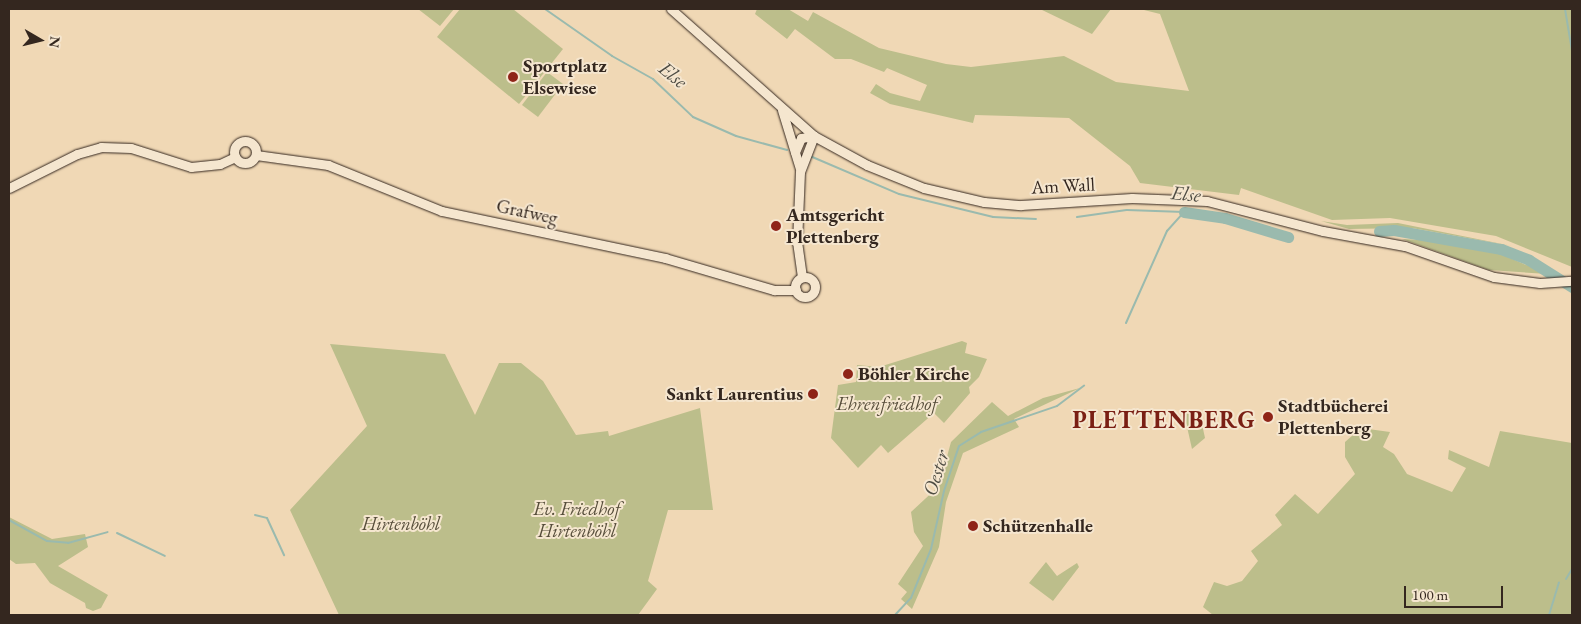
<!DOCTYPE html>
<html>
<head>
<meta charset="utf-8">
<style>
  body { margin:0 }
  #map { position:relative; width:1581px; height:624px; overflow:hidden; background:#f0d8b5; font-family:"EB Garamond",serif }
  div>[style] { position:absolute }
  .green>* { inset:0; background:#bcbe8b }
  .stream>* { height:2px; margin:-1px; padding:0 1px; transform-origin:1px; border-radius:1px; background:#9abaae }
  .river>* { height:11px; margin:-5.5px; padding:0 5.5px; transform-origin:5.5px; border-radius:5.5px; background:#9abaae }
  .roads { filter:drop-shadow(0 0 1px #34271f) drop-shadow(0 0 1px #34271f) }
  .secondary>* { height:9px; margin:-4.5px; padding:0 4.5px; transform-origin:4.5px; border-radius:4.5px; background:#f5e6cf }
  .secondary>.ring { margin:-4.5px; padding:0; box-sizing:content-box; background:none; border:9px solid #f5e6cf; border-radius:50% }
  .dots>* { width:14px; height:14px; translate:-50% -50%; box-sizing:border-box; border:2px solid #f5e6cf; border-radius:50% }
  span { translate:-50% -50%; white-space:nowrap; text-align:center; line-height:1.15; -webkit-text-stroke:4px #f5e6cf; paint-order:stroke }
  .poi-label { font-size:19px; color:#34271f; font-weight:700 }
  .left { translate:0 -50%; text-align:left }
  .right { translate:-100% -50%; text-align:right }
  .street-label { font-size:19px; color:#34271f }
  .park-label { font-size:19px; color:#564d3a; font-style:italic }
  .water-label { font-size:20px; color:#4e4c43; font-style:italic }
  .district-label { font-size:24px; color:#7a1f14; font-weight:700; letter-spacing:1px }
  .frame { position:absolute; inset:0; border:10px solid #34271f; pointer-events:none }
  .north { position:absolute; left:15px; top:15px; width:50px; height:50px; -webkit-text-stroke:4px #f5e6cf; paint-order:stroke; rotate:98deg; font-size:14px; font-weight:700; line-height:20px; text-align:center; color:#34271f }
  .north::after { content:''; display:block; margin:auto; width:18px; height:22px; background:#34271f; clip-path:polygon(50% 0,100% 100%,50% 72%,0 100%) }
  .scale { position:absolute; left:1404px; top:586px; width:99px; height:22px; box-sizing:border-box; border:2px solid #34271f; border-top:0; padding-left:6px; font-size:15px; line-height:18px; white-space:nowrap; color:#34271f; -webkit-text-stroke:4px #f5e6cf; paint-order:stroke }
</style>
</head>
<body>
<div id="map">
  <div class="green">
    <div style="clip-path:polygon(418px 9px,454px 9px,440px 26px)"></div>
    <div style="clip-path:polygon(460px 9px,513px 9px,563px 49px,519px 104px,437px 37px)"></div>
    <div style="clip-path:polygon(757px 9px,788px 9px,808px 21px,813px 12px,879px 48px,946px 64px,971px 67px,1064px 56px,1116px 82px,1189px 91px,1160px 14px,1140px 9px,1572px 9px,1572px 267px,1496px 236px,1390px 218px,1332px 220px,1241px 188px,1239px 195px,1140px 183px,1130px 166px,1069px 118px,975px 115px,973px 123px,890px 104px,870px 93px,876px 84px,890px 93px,920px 101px,927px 85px,887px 68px,884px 72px,851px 59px,835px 59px,795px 29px,787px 39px,755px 14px)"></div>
    <div style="clip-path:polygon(1040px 9px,1111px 9px,1092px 34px)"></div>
    <div style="clip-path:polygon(547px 72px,563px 84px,538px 117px,522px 105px)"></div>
    <div style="clip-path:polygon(1321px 221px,1347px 225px,1398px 223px,1512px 246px,1412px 228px,1349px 229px)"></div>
    <div style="clip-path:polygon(1402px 239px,1441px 241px,1494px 251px,1547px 274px,1489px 270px)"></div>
    <div style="clip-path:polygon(962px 341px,967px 343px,965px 353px,987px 359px,979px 377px,969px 387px,970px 393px,944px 423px,934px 413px,888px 453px,881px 445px,858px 468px,831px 438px,838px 385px,856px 382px,857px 365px,879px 367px)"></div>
    <div style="clip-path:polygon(330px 344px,445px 354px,475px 415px,499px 363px,521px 363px,543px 381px,576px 435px,608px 431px,609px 436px,700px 408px,713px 510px,668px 510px,648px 581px,657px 589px,638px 615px,339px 615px,290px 510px,367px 426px)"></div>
    <div style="clip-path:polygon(1080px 388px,1014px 419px,1019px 427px,963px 453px,946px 502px,939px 547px,912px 609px,901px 599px,907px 592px,898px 584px,923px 546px,914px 532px,911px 512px,939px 486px,951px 442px,992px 402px,1008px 416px,1043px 398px)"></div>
    <div style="clip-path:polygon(1183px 409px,1202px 424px,1205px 438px,1192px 449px)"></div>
    <div style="clip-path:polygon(1361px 428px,1390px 432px,1383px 447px,1394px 454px,1407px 474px,1452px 492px,1466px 468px,1448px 459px,1449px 450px,1489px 467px,1500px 431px,1572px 443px,1572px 615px,1213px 615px,1203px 607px,1214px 582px,1227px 586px,1242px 581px,1258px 561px,1251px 551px,1282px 525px,1275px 515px,1295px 494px,1318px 514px,1355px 474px,1345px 457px,1345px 442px)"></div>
    <div style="clip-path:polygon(9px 517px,52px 539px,85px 534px,88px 547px,58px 566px,108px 595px,101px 608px,93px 611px,86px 608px,85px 603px,50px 583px,35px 563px,16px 564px,9px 559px)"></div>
    <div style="clip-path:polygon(1046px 562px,1057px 576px,1077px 563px,1079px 567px,1053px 601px,1029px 583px)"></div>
  </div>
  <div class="stream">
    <div style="left:545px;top:9px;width:82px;rotate:35deg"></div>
    <div style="left:612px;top:56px;width:47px;rotate:29.3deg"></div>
    <div style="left:653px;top:79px;width:55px;rotate:43.5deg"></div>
    <div style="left:693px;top:117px;width:47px;rotate:23.8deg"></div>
    <div style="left:736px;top:136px;width:53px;rotate:15.4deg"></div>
    <div style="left:1565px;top:9px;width:43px;rotate:80.5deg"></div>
    <div style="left:810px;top:156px;width:97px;rotate:23.1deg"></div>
    <div style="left:899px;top:194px;width:97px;rotate:13.7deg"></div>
    <div style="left:993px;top:217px;width:43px;rotate:2.7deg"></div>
    <div style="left:1077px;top:217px;width:50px;rotate:-8deg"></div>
    <div style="left:1127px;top:210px;width:57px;rotate:2deg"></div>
    <div style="left:1126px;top:323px;width:101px;rotate:-66deg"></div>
    <div style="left:1167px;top:231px;width:25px;rotate:-48deg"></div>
    <div style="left:255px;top:515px;width:12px;rotate:14deg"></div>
    <div style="left:267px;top:518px;width:41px;rotate:65.3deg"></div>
    <div style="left:9px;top:520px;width:43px;rotate:28.9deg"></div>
    <div style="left:47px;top:541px;width:21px;rotate:5deg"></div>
    <div style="left:68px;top:543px;width:41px;rotate:-15.4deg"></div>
    <div style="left:117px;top:533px;width:53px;rotate:25.6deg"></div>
    <div style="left:1566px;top:579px;width:12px;rotate:-59deg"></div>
    <div style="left:872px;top:615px;width:23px"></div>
    <div style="left:895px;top:615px;width:23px;rotate:-47deg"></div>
    <div style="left:911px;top:598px;width:53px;rotate:-67.8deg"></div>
    <div style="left:931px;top:549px;width:59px;rotate:-77.4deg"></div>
    <div style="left:944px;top:491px;width:47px;rotate:-71.6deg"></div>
    <div style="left:959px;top:446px;width:26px;rotate:-32deg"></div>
    <div style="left:981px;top:432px;width:80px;rotate:-18.9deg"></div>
    <div style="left:1057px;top:406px;width:34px;rotate:-37deg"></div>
    <div style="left:1549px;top:615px;width:34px;rotate:-73deg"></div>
  </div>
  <div class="river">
    <div style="left:1184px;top:212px;width:41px;rotate:8.3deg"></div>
    <div style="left:1225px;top:218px;width:66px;rotate:16.8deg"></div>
    <div style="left:1379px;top:231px;width:15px;rotate:-4deg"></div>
    <div style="left:1394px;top:230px;width:109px;rotate:10.1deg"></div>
    <div style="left:1501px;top:249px;width:30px;rotate:21deg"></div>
    <div style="left:1529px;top:260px;width:51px;rotate:32.1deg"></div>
  </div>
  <div class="roads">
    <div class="secondary">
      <div style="left:671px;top:9px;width:191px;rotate:41.6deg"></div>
      <div style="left:814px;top:136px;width:60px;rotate:28.7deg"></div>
      <div style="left:867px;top:165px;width:61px;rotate:22deg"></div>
      <div style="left:924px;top:188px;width:62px;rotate:13.1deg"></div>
      <div style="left:984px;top:202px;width:37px;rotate:5deg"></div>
      <div style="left:1021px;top:205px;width:111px;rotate:-3.6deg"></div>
      <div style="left:1132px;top:198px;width:75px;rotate:2.3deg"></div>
      <div style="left:1207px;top:201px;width:120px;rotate:14.5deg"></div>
      <div style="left:1323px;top:231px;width:83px;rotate:10.4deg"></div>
      <div style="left:1405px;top:246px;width:94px;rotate:19.2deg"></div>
      <div style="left:1494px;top:277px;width:46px;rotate:7.4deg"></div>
      <div style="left:1540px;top:283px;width:32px;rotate:-4deg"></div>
      <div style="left:782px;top:110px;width:62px;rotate:73deg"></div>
      <div class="ring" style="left:234px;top:141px;width:13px;height:13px"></div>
      <div style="left:795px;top:152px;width:15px;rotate:-67deg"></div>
      <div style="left:801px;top:138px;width:13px;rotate:-9deg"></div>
      <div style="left:256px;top:155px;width:73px;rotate:7.9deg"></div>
      <div style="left:328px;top:165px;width:123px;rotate:22deg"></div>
      <div style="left:442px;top:211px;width:228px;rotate:11.9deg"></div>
      <div style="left:665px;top:258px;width:114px;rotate:16.4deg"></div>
      <div style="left:774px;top:290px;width:22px"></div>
      <div style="left:9px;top:188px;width:76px;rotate:-26.6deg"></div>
      <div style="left:77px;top:154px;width:25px;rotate:-16deg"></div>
      <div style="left:101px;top:147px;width:30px;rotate:2deg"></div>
      <div style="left:131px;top:148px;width:63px;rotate:17.6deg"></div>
      <div style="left:191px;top:167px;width:29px;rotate:-6deg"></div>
      <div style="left:220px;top:164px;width:17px;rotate:-25deg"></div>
      <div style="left:802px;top:277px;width:34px;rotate:-98deg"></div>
      <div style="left:797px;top:243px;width:71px;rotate:-87.6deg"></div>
      <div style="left:800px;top:172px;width:39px;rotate:-69deg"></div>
      <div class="ring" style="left:795px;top:277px;width:11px;height:11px"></div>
    </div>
  </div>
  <div class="dots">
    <div style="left:513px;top:77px;background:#8f2418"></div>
    <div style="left:776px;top:226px;background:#8f2418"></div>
    <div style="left:848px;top:374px;background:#8f2418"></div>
    <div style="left:813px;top:394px;background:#8f2418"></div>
    <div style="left:1268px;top:417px;background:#8f2418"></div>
    <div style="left:973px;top:526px;background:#8f2418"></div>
  </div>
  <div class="poi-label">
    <span class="left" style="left:523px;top:77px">Sportplatz<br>Elsewiese</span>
    <span class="left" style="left:786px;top:226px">Amtsgericht<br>Plettenberg</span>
    <span class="left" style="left:858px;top:374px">Böhler Kirche</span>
    <span class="right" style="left:803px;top:394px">Sankt Laurentius</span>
    <span class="left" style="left:1278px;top:417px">Stadtbücherei<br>Plettenberg</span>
    <span class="left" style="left:983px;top:526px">Schützenhalle</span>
  </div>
  <div class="street-label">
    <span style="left:1063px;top:186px;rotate:-3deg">Am Wall</span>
    <span style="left:527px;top:212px;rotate:12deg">Grafweg</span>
  </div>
  <div class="park-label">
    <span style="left:887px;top:404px">Ehrenfriedhof</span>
    <span style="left:577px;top:520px">Ev. Friedhof<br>Hirtenböhl</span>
    <span style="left:401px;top:524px">Hirtenböhl</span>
  </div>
  <div class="water-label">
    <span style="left:673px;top:75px;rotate:39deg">Else</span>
    <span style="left:1186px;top:194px;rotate:6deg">Else</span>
    <span style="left:936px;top:473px;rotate:-73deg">Oester</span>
  </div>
  <div class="district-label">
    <span style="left:1164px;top:420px">PLETTENBERG</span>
  </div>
  <div class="frame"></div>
  <div class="north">N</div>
  <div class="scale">100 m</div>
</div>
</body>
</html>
